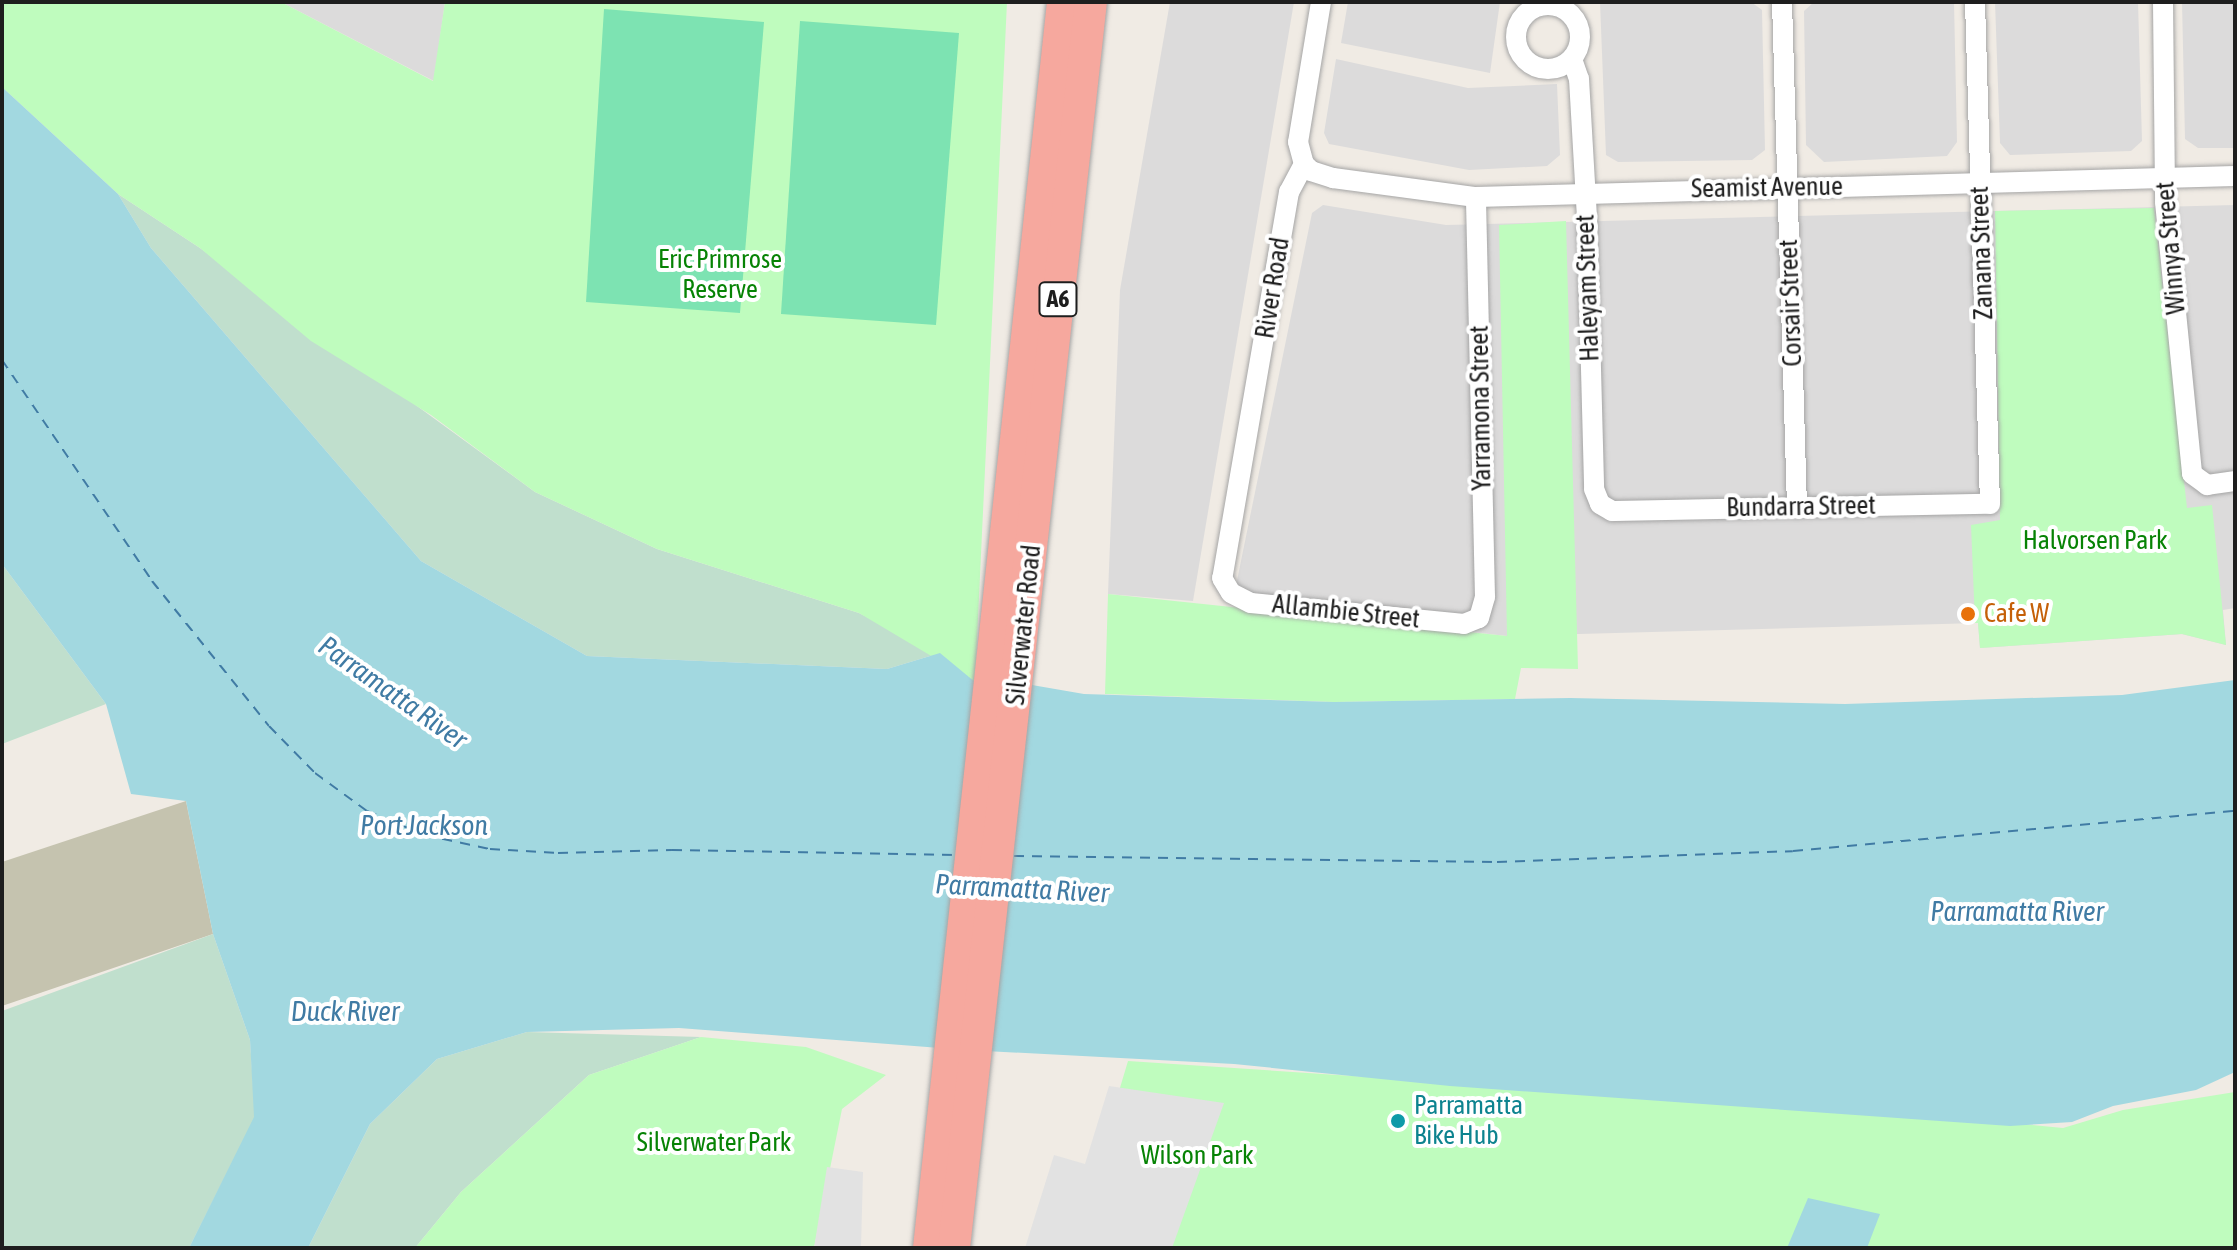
<!DOCTYPE html>
<html>
<head>
<meta charset="utf-8">
<style>
  body { margin:0 }
  #map { position:relative; width:2237px; height:1250px; overflow:hidden; background:#f0ebe4; font-family:"Asap Condensed",sans-serif }
  div>[style] { position:absolute }
  .residential>* { inset:0; background:#dcdbdb }
  .construction>* { inset:0; background:#c5c3af }
  .wetland>* { inset:0; background:#c0dfcd }
  .park>* { inset:0; background:#bffcbe }
  .pitch>* { inset:0; background:#7de3b2 }
  .parking>* { inset:0; background:#e2e2e2 }
  .water>* { inset:0; background:#a2d8e0 }
  .ferry>* { height:2px; margin-top:-1px; transform-origin:0; background:repeating-linear-gradient(90deg,#407ba4 0 10px,transparent 0 18px) }
  .roads { filter:drop-shadow(0 0 2px #a5a5a5) drop-shadow(0 0 2px #a5a5a5) }
  .minor>* { height:20px; margin:-10px; padding:0 10px; transform-origin:10px; border-radius:10px; background:#fff }
  .minor>.ring { margin:-10px; padding:0; box-sizing:content-box; background:none; border:20px solid #fff; border-radius:50% }
  .trunk>* { height:32px; margin:-16px; padding:0 16px; transform-origin:16px; border-radius:16px; background:#f6a89e }
  .dots>* { width:22px; height:22px; translate:-50% -50%; box-sizing:border-box; border:4px solid #fff; border-radius:50% }
  span { translate:-50% -50%; white-space:nowrap; text-align:center; line-height:1.15; -webkit-text-stroke:8px #fff; paint-order:stroke }
  .shield-label span { padding:2px 6px; background:#fff; border:2px solid; border-radius:6px; -webkit-text-stroke-width:0 }
  .shield-label { font-size:24px; color:#1e1e1e; font-weight:700 }
  .street-label { font-size:26px; color:#1e1e1e }
  .park-label { font-size:26px; color:#078305 }
  .food-label { font-size:26px; color:#c56008 }
  .left { translate:0 -50%; text-align:left }
  .culture-label { font-size:26px; color:#0d838f }
  .water-label { font-size:28px; color:#407ba4; font-style:italic }
  .frame { position:absolute; inset:0; border:4px solid #1e1e1e; pointer-events:none }
</style>
</head>
<body>
<div id="map">
  <div class="residential">
    <div style="clip-path:polygon(281px 2px,445px 2px,434px 81px)"></div>
    <div style="clip-path:polygon(1170px 2px,1294px 2px,1193px 601px,1108px 594px,1120px 290px)"></div>
    <div style="clip-path:polygon(1348px 2px,1500px 2px,1490px 73px,1341px 43px)"></div>
    <div style="clip-path:polygon(1600px 2px,1751px 2px,1762px 10px,1765px 150px,1752px 160px,1618px 162px,1606px 155px)"></div>
    <div style="clip-path:polygon(1814px 2px,1954px 2px,1957px 142px,1947px 156px,1824px 162px,1806px 145px,1804px 11px)"></div>
    <div style="clip-path:polygon(1995px 2px,2138px 2px,2142px 141px,2131px 151px,2010px 155px,2000px 143px)"></div>
    <div style="clip-path:polygon(2182px 2px,2235px 2px,2235px 148px,2198px 148px,2185px 139px)"></div>
    <div style="clip-path:polygon(1336px 59px,1468px 88px,1557px 84px,1560px 155px,1547px 166px,1469px 170px,1329px 144px,1324px 133px)"></div>
    <div style="clip-path:polygon(1323px 205px,1446px 225px,2235px 205px,2235px 608px,2223px 610px,2226px 645px,2182px 634px,1980px 648px,1978px 623px,1507px 636px,1232px 605px,1312px 213px)"></div>
  </div>
  <div class="construction">
    <div style="clip-path:polygon(186px 801px,213px 934px,2px 1006px,2px 862px)"></div>
  </div>
  <div class="wetland">
    <div style="clip-path:polygon(118px 194px,200px 248px,535px 492px,657px 549px,859px 613px,940px 653px,887px 669px,587px 656px,421px 561px,151px 248px)"></div>
    <div style="clip-path:polygon(2px 564px,106px 704px,2px 744px)"></div>
    <div style="clip-path:polygon(213px 934px,250px 1040px,255px 1117px,189px 1248px,2px 1248px,2px 1011px)"></div>
    <div style="clip-path:polygon(527px 1032px,701px 1037px,589px 1075px,461px 1192px,415px 1248px,308px 1248px,370px 1124px,437px 1059px)"></div>
  </div>
  <div class="park">
    <div style="clip-path:polygon(2px 2px,281px 2px,433px 81px,445px 2px,1007px 2px,975px 682px,859px 613px,657px 549px,535px 492px,431px 415px,311px 341px,200px 248px,118px 194px,2px 87px)"></div>
    <div style="clip-path:polygon(2154px 208px,2187px 508px,2212px 505px,2226px 645px,2182px 634px,1980px 648px,1978px 623px,1975px 623px,1971px 525px,2000px 520px,1995px 211px)"></div>
    <div style="clip-path:polygon(1566px 221px,1578px 669px,1521px 668px,1515px 699px,1334px 702px,1105px 694px,1108px 594px,1507px 636px,1499px 225px)"></div>
    <div style="clip-path:polygon(701px 1037px,806px 1047px,886px 1075px,842px 1109px,814px 1248px,415px 1248px,461px 1192px,589px 1075px)"></div>
    <div style="clip-path:polygon(1128px 1061px,1893px 1112px,2063px 1128px,2123px 1110px,2235px 1092px,2235px 1248px,1072px 1248px)"></div>
  </div>
  <div class="pitch">
    <div style="clip-path:polygon(604px 9px,764px 22px,740px 313px,586px 302px)"></div>
    <div style="clip-path:polygon(800px 21px,959px 33px,936px 325px,781px 314px)"></div>
  </div>
  <div class="parking">
    <div style="clip-path:polygon(1109px 1086px,1224px 1103px,1172px 1248px,1025px 1248px,1054px 1155px,1085px 1164px)"></div>
    <div style="clip-path:polygon(827px 1167px,863px 1172px,861px 1248px,814px 1248px)"></div>
  </div>
  <div class="water">
    <div style="clip-path:polygon(2px 87px,118px 194px,151px 248px,421px 561px,587px 656px,887px 669px,940px 653px,975px 682px,1003px 680px,1084px 694px,1334px 702px,1570px 698px,1845px 704px,2122px 695px,2235px 680px,2235px 1072px,2196px 1090px,2113px 1106px,2072px 1122px,2010px 1126px,1450px 1086px,1234px 1064px,966px 1050px,679px 1028px,527px 1032px,437px 1059px,370px 1124px,308px 1248px,189px 1248px,254px 1117px,250px 1040px,213px 934px,186px 801px,131px 794px,106px 704px,2px 564px)"></div>
    <div style="clip-path:polygon(1808px 1198px,1880px 1214px,1867px 1248px,1787px 1248px)"></div>
  </div>
  <div class="ferry">
    <div style="left:2px;top:360px;width:267px;rotate:55.8deg"></div>
    <div style="left:152px;top:581px;width:186px;rotate:51.1deg"></div>
    <div style="left:269px;top:726px;width:66px;rotate:45.6deg"></div>
    <div style="left:315px;top:773px;width:64px;rotate:36.2deg"></div>
    <div style="left:367px;top:811px;width:63px;rotate:22.5deg"></div>
    <div style="left:425px;top:835px;width:66px;rotate:12.2deg"></div>
    <div style="left:490px;top:849px;width:68px;rotate:3.4deg"></div>
    <div style="left:558px;top:853px;width:114px;rotate:-1.5deg"></div>
    <div style="left:672px;top:850px;width:284px;rotate:1deg"></div>
    <div style="left:1014px;top:856px;width:483px;rotate:0.7deg"></div>
    <div style="left:1497px;top:862px;width:296px;rotate:-2.1deg"></div>
    <div style="left:1793px;top:851px;width:444px;rotate:-5.2deg"></div>
  </div>
  <div class="roads">
    <div class="minor">
      <div style="left:1321px;top:2px;width:142px;rotate:99.3deg"></div>
      <div style="left:1298px;top:142px;width:23px;rotate:75deg"></div>
      <div style="left:1304px;top:164px;width:10px;rotate:45deg"></div>
      <div style="left:1311px;top:171px;width:23px;rotate:18deg"></div>
      <div style="left:1333px;top:178px;width:144px;rotate:7.6deg"></div>
      <div style="left:1476px;top:197px;width:759px;rotate:-1.58deg"></div>
      <div style="left:1782px;top:2px;width:506px;rotate:88.3deg"></div>
      <div style="left:2163px;top:2px;width:200px;rotate:89.4deg"></div>
      <div style="left:2165px;top:202px;width:273px;rotate:84.3deg"></div>
      <div style="left:2192px;top:474px;width:19px;rotate:36deg"></div>
      <div style="left:2207px;top:485px;width:28px;rotate:-8deg"></div>
      <div class="ring" style="left:1516px;top:5px;width:44px;height:44px"></div>
      <div style="left:1572px;top:59px;width:21px;rotate:71deg"></div>
      <div style="left:1579px;top:79px;width:137px;rotate:86.7deg"></div>
      <div style="left:1587px;top:216px;width:273px;rotate:88.5deg"></div>
      <div style="left:1594px;top:489px;width:16px;rotate:68deg"></div>
      <div style="left:1600px;top:504px;width:14px;rotate:30deg"></div>
      <div style="left:1612px;top:511px;width:378px;rotate:-1.1deg"></div>
      <div style="left:1990px;top:504px;width:502px;rotate:-91.71deg"></div>
      <div style="left:1304px;top:164px;width:32px;rotate:118deg"></div>
      <div style="left:1289px;top:192px;width:392px;rotate:99.8deg"></div>
      <div style="left:1222px;top:578px;width:17px;rotate:59deg"></div>
      <div style="left:1231px;top:593px;width:22px;rotate:27deg"></div>
      <div style="left:1251px;top:603px;width:214px;rotate:5.6deg"></div>
      <div style="left:1464px;top:624px;width:16px;rotate:-22deg"></div>
      <div style="left:1479px;top:618px;width:22px;rotate:-74deg"></div>
      <div style="left:1485px;top:597px;width:400px;rotate:-91.3deg"></div>
    </div>
    <div class="trunk">
      <div style="left:929px;top:1248px;width:1253px;rotate:-83.86deg"></div>
      <div style="left:954px;top:1248px;width:1254px;rotate:-83.73deg"></div>
    </div>
  </div>
  <div class="dots">
    <div style="left:1968px;top:614px;background:#e8710a"></div>
    <div style="left:1398px;top:1121px;background:#0f9aa8"></div>
  </div>
  <div class="shield-label">
    <span style="left:1058px;top:299px">A6</span>
  </div>
  <div class="street-label">
    <span style="left:1767px;top:188px;rotate:-1deg">Seamist Avenue</span>
    <span style="left:2171px;top:248px;rotate:-95deg">Winnya Street</span>
    <span style="left:1982px;top:253px;rotate:-92deg">Zanana Street</span>
    <span style="left:1273px;top:288px;rotate:-81deg">River Road</span>
    <span style="left:1588px;top:288px;rotate:-92deg">Haleyam Street</span>
    <span style="left:1791px;top:303px;rotate:-92deg">Corsair Street</span>
    <span style="left:1481px;top:408px;rotate:-91deg">Yarramona Street</span>
    <span style="left:1801px;top:507px;rotate:-1deg">Bundarra Street</span>
    <span style="left:1346px;top:612px;rotate:6deg">Allambie Street</span>
    <span style="left:1024px;top:625px;rotate:-84deg">Silverwater Road</span>
  </div>
  <div class="park-label">
    <span style="left:720px;top:275px">Eric Primrose<br>Reserve</span>
    <span style="left:2095px;top:541px">Halvorsen Park</span>
    <span style="left:714px;top:1143px">Silverwater Park</span>
    <span style="left:1197px;top:1156px">Wilson Park</span>
  </div>
  <div class="food-label">
    <span class="left" style="left:1984px;top:614px">Cafe W</span>
  </div>
  <div class="culture-label">
    <span class="left" style="left:1414px;top:1121px">Parramatta<br>Bike Hub</span>
  </div>
  <div class="water-label">
    <span style="left:393px;top:692px;rotate:35deg">Parramatta River</span>
    <span style="left:424px;top:825px">Port Jackson</span>
    <span style="left:1022px;top:888px;rotate:3deg">Parramatta River</span>
    <span style="left:2017px;top:911px">Parramatta River</span>
    <span style="left:345px;top:1011px">Duck River</span>
  </div>
  <div class="frame"></div>
</div>
</body>
</html>
